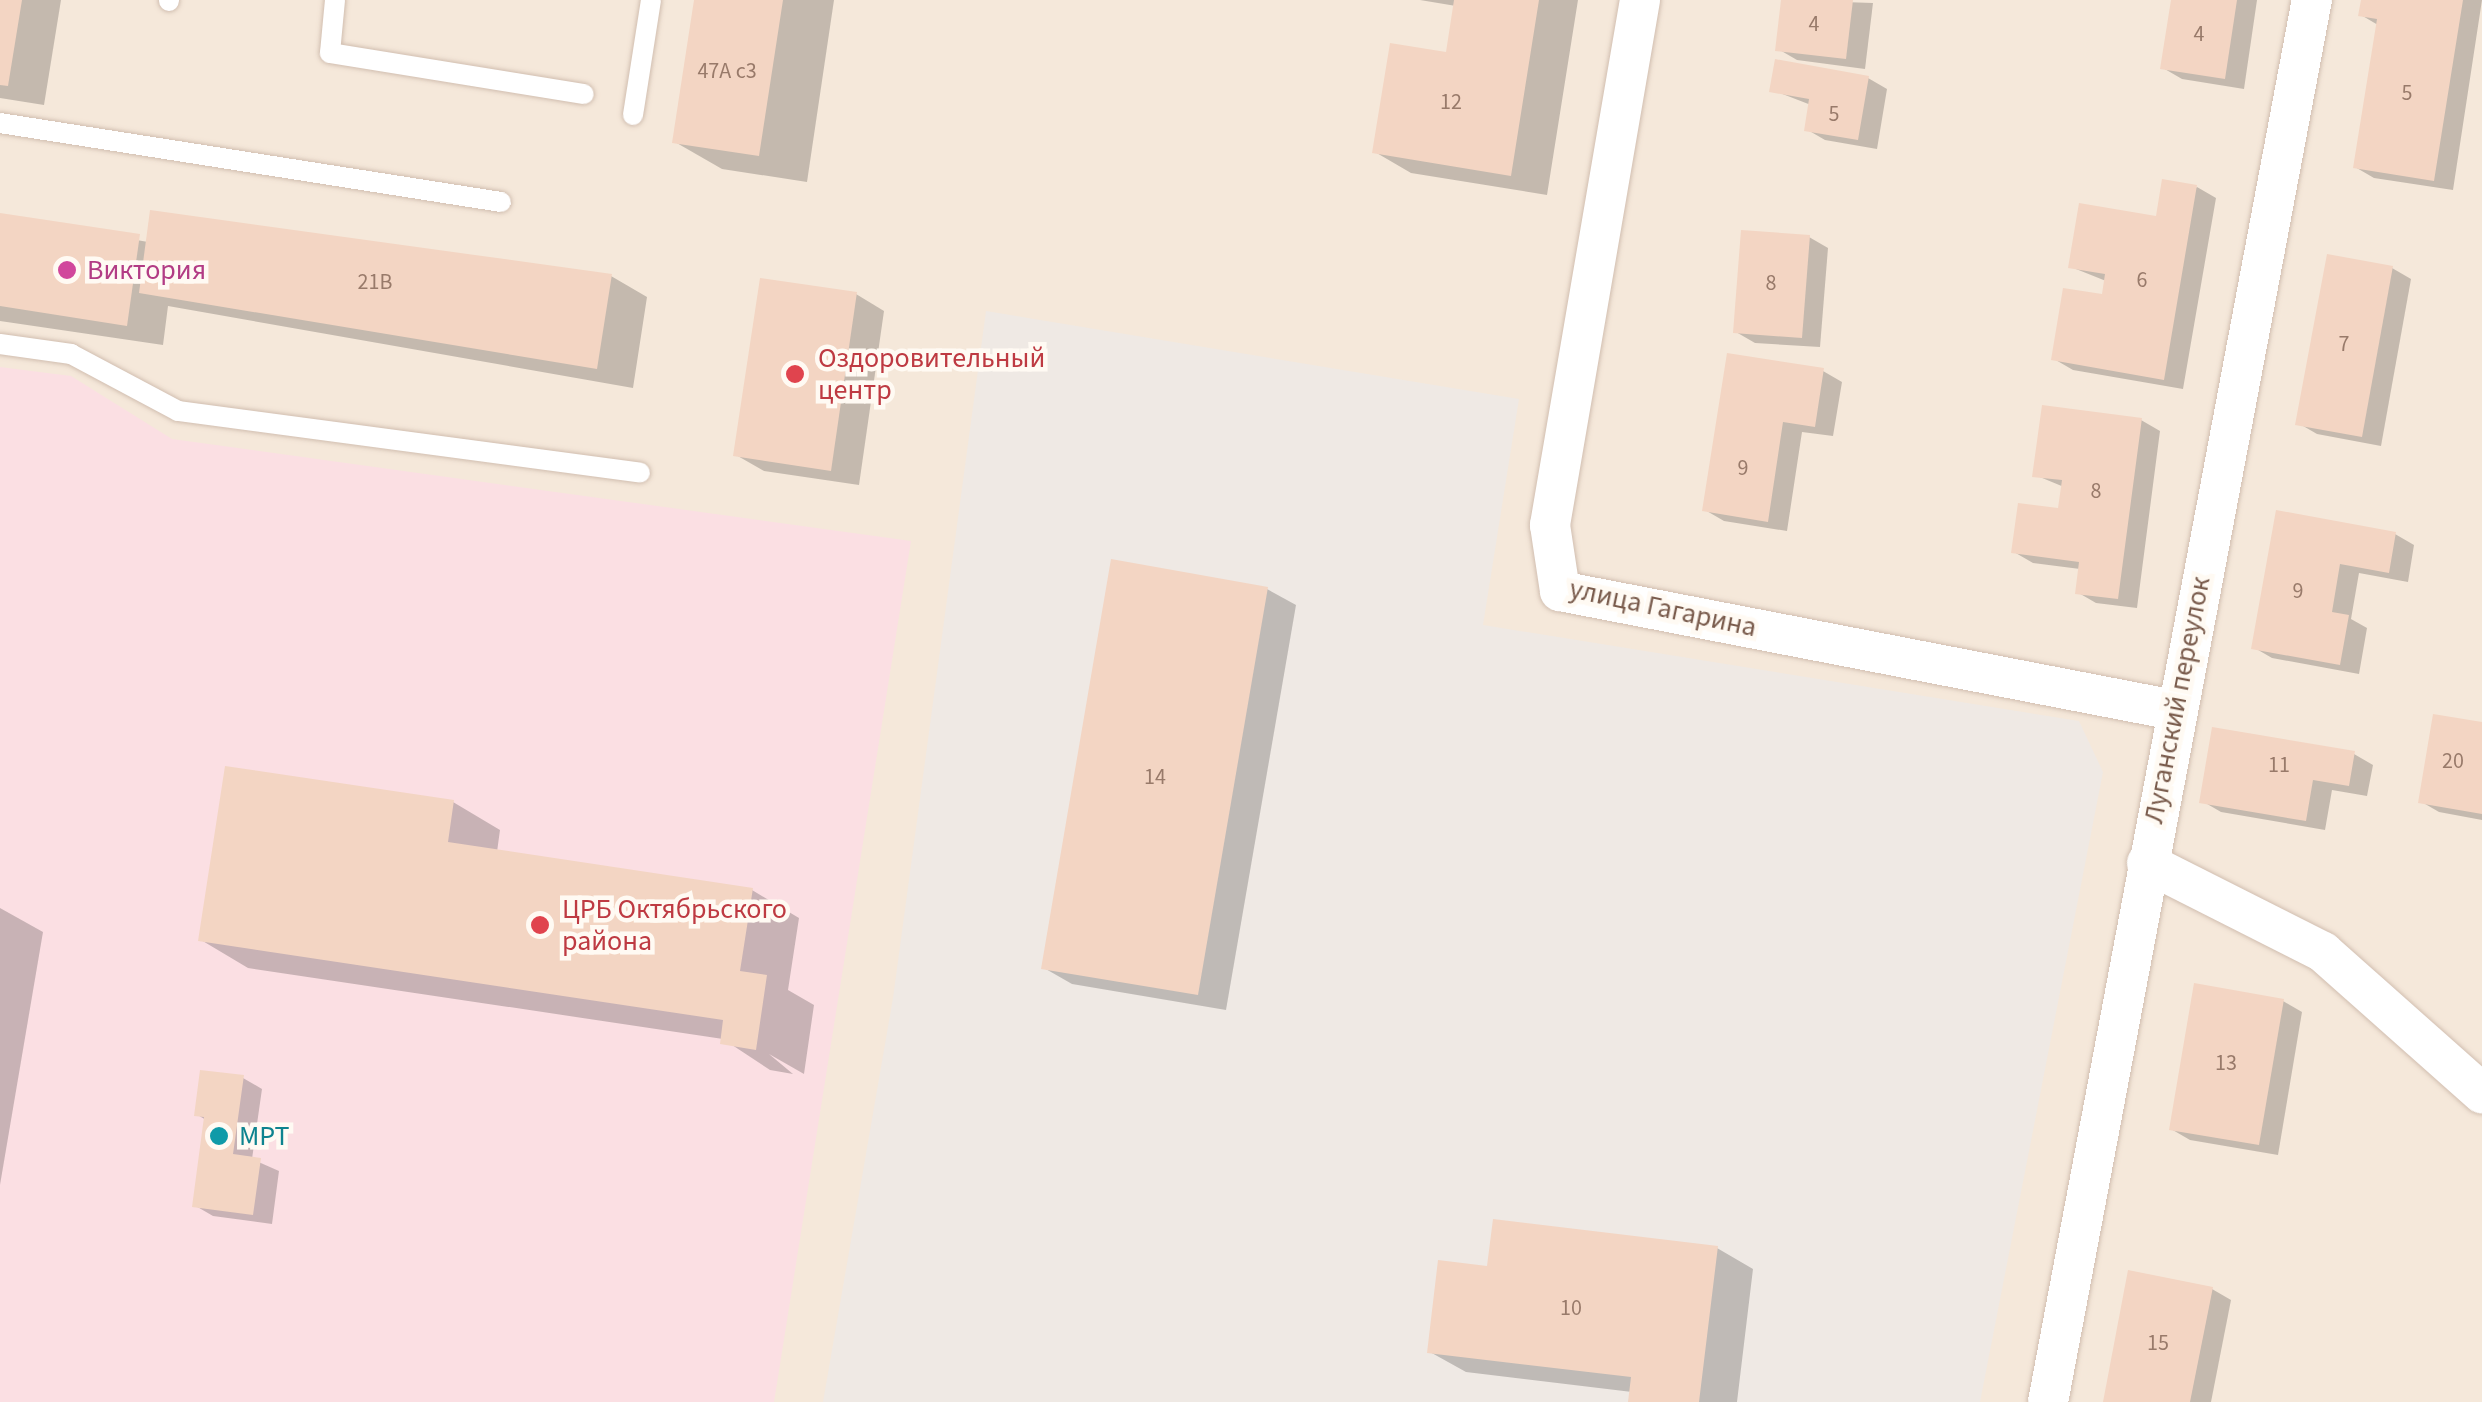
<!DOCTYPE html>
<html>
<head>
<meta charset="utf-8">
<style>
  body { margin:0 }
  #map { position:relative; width:2482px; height:1402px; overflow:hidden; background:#fdf6ec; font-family:"Source Sans 3",sans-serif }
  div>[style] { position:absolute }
  .residential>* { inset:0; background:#f5e8da }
  .industrial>* { inset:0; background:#efe9e4 }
  .medical>* { inset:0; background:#fbdfe3 }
  .shadow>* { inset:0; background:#0003 }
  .building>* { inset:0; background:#f3d5c3 }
  .roads { filter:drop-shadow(0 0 2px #d1beb0) drop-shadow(0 0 2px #d1beb0) }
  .lane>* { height:20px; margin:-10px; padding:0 10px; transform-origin:10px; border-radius:10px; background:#fff }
  .street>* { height:40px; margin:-20px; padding:0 20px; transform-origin:20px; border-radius:20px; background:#fff }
  .dots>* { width:28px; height:28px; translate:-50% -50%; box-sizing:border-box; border:5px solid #fffaf3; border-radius:50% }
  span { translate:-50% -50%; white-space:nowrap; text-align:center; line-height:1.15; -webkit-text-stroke:9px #fffaf3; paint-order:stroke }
  .number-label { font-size:22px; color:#987a6a }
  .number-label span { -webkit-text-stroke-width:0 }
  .hotel-label { font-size:28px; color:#b23c85 }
  .left { translate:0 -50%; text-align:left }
  .health-label { font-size:28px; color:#be3a42 }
  .street-label { font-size:28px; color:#7a5c4d }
  .culture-label { font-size:28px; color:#0d838f }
</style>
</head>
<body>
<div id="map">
  <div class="residential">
    <div style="clip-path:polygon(0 0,2482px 0,2482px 1402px,0 1402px)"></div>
  </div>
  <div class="industrial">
    <div style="clip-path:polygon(986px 311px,1519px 399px,1483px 625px,2079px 721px,2103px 772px,1980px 1402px,823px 1402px,893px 998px)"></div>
  </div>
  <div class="medical">
    <div style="clip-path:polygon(0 367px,71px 376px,172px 439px,911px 541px,774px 1402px,0 1402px)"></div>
  </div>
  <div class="shadow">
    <div style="clip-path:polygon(0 0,61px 0,44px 105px,0 98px)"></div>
    <div style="clip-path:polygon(696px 0,834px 0,807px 182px,722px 169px,675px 142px)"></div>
    <div style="clip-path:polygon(1420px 0,1578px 0,1547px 195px,1411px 173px,1375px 152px,1448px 55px,1456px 6px)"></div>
    <div style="clip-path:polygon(1784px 0,1873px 3px,1865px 69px,1797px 60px,1778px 49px)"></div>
    <div style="clip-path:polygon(2174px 0,2257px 0,2244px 89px,2182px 79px,2163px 68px)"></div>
    <div style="clip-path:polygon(2364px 0,2482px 0,2453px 190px,2374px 178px,2355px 167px,2378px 25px,2361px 15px)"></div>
    <div style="clip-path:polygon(1868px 78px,1887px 89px,1877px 149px,1825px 140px,1806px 129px,1811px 105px,1772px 90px)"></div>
    <div style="clip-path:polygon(2197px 187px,2216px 198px,2183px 389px,2073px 370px,2054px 359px,2104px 297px,2106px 281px,2071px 267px,2158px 219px)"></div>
    <div style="clip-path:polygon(0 216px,148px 242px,611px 276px,647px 297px,633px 388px,168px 306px,163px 345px,0 321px)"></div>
    <div style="clip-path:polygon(1809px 237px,1828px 248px,1820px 347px,1755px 343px,1736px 332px)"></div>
    <div style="clip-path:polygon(2392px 268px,2411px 279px,2381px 446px,2317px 434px,2298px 423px)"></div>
    <div style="clip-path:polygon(856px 294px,884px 311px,859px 485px,764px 471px,736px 455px)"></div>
    <div style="clip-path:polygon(1823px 371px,1842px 382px,1833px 436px,1802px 432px,1787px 531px,1724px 521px,1705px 510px)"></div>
    <div style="clip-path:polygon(2141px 420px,2160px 431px,2137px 608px,2096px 603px,2077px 592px,2080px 569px,2033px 563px,2014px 552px,2060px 511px,2064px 487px,2035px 475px)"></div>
    <div style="clip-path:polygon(2278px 513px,2395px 534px,2414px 545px,2408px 582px,2359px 573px,2351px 619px,2367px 628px,2359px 674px,2272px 658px,2253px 647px)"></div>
    <div style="clip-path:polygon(1267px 589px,1296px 605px,1226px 1010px,1072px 984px,1044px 968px)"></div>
    <div style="clip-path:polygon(2482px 725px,2482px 820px,2439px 812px,2420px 801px)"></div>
    <div style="clip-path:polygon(2354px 754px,2373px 765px,2367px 796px,2332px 790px,2325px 830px,2221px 812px,2202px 801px)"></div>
    <div style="clip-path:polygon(453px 802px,500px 830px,497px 852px,752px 890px,799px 918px,788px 990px,814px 1005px,804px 1074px,769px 1054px,793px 1074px,770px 1070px,723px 1039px,248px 968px,201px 940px)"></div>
    <div style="clip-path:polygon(0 908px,43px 932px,0 1185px)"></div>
    <div style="clip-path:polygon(2283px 1001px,2302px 1012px,2278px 1155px,2190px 1140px,2171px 1129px)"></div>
    <div style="clip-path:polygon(243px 1078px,262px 1089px,252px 1159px,279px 1171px,272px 1224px,213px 1216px,194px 1205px,206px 1120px,196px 1114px)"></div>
    <div style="clip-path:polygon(1717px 1248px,1753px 1269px,1737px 1402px,1631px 1402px,1632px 1392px,1466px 1372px,1430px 1352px,1490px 1268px)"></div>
    <div style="clip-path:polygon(2212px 1289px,2231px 1300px,2211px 1402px,2105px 1402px)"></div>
  </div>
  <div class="building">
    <div style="clip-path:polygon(0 0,22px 0,8px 86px,0 85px)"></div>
    <div style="clip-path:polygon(694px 0,783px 0,759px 156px,672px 143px)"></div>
    <div style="clip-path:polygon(1454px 0,1539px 0,1511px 176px,1372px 153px,1390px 43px,1446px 52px)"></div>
    <div style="clip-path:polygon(1781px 0,1853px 0,1846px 59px,1775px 51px)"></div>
    <div style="clip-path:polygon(2171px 0,2237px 0,2225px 79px,2160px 69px)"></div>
    <div style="clip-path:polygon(2361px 0,2463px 0,2434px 181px,2353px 168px,2377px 19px,2358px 16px)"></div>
    <div style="clip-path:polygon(1775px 59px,1869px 76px,1858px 140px,1804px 131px,1809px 99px,1769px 92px)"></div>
    <div style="clip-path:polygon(2162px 179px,2197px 185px,2164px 380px,2051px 360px,2063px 288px,2102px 294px,2105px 274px,2068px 268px,2079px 203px,2156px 216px)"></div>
    <div style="clip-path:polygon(150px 210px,612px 274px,597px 369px,139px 293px)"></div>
    <div style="clip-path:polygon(0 213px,140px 234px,127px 326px,0 306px)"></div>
    <div style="clip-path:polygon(1741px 230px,1810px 235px,1802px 338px,1733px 333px)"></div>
    <div style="clip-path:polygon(2327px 254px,2393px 266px,2362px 437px,2295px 425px)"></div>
    <div style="clip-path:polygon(760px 278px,857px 292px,831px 471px,733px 456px)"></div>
    <div style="clip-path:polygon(1727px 353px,1824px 368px,1815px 427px,1783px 422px,1768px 522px,1702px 511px)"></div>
    <div style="clip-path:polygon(2042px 405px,2142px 418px,2118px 599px,2075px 594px,2079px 562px,2011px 553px,2018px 503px,2058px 508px,2062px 480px,2032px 477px)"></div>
    <div style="clip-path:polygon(2276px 510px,2396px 532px,2389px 573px,2340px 564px,2332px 612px,2349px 615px,2340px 665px,2251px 649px)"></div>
    <div style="clip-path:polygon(1111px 559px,1268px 587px,1198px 995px,1041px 969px)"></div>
    <div style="clip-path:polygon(2433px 714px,2482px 722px,2482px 814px,2418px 803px)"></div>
    <div style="clip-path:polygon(2212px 727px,2355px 751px,2349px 786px,2313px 780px,2306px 821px,2199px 803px)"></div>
    <div style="clip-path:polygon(225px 766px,454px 800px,448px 842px,753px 888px,740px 971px,767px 975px,756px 1050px,720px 1044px,723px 1020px,198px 941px)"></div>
    <div style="clip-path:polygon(2194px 983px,2284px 999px,2259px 1145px,2169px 1130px)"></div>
    <div style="clip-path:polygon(200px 1070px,244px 1075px,233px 1154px,261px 1158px,253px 1215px,192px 1207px,204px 1117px,194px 1116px)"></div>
    <div style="clip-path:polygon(1493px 1219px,1718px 1246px,1699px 1402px,1628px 1402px,1631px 1377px,1427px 1353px,1438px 1260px,1487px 1266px)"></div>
    <div style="clip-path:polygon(2128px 1270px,2213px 1287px,2190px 1402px,2103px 1402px)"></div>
  </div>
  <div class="roads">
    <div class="lane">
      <div style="left:335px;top:0;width:53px;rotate:95.4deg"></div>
      <div style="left:330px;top:53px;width:257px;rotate:9.2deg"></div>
      <div style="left:169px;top:1px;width:1px;rotate:-90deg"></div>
      <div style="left:633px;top:115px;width:116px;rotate:-81.1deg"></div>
      <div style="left:0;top:123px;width:507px;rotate:8.96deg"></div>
      <div style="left:0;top:344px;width:72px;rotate:8deg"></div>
      <div style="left:71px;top:354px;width:121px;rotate:28deg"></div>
      <div style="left:178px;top:411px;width:466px;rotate:7.6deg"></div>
    </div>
    <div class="street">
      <div style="left:1640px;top:0;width:533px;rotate:99.73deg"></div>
      <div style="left:1550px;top:525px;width:67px;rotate:81.4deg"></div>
      <div style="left:1560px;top:591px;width:625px;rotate:10.97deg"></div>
      <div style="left:2147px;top:863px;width:197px;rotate:26.8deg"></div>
      <div style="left:2323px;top:952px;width:213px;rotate:41.6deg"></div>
      <div style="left:2048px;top:1402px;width:1427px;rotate:-79.34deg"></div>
    </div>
  </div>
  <div class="dots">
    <div style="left:67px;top:270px;background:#d1479c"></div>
    <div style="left:795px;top:374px;background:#e0444e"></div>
    <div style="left:540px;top:925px;background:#e0444e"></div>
    <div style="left:219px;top:1136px;background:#0f9aa8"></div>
  </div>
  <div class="number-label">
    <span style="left:1814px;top:25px">4</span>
    <span style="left:2199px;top:35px">4</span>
    <span style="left:727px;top:72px">47А с3</span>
    <span style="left:2407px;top:94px">5</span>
    <span style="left:1451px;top:103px">12</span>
    <span style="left:1834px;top:115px">5</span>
    <span style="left:2142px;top:281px">6</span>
    <span style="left:375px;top:283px">21В</span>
    <span style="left:1771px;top:284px">8</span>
    <span style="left:2344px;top:345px">7</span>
    <span style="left:1743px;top:469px">9</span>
    <span style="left:2096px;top:492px">8</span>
    <span style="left:2298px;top:592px">9</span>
    <span style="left:2453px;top:762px">20</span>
    <span style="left:2279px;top:766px">11</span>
    <span style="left:1155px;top:778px">14</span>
    <span style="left:2226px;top:1064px">13</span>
    <span style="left:1571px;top:1309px">10</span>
    <span style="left:2158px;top:1344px">15</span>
  </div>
  <div class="hotel-label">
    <span class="left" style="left:87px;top:270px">Виктория</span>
  </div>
  <div class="health-label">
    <span class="left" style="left:818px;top:374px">Оздоровительный<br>центр</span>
    <span class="left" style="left:562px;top:925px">ЦРБ Октябрьского<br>района</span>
  </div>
  <div class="street-label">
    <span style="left:1663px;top:608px;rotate:12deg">улица Гагарина</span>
    <span style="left:2177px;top:700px;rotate:-79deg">Луганский переулок</span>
  </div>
  <div class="culture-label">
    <span class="left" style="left:239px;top:1136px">МРТ</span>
  </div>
</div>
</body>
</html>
